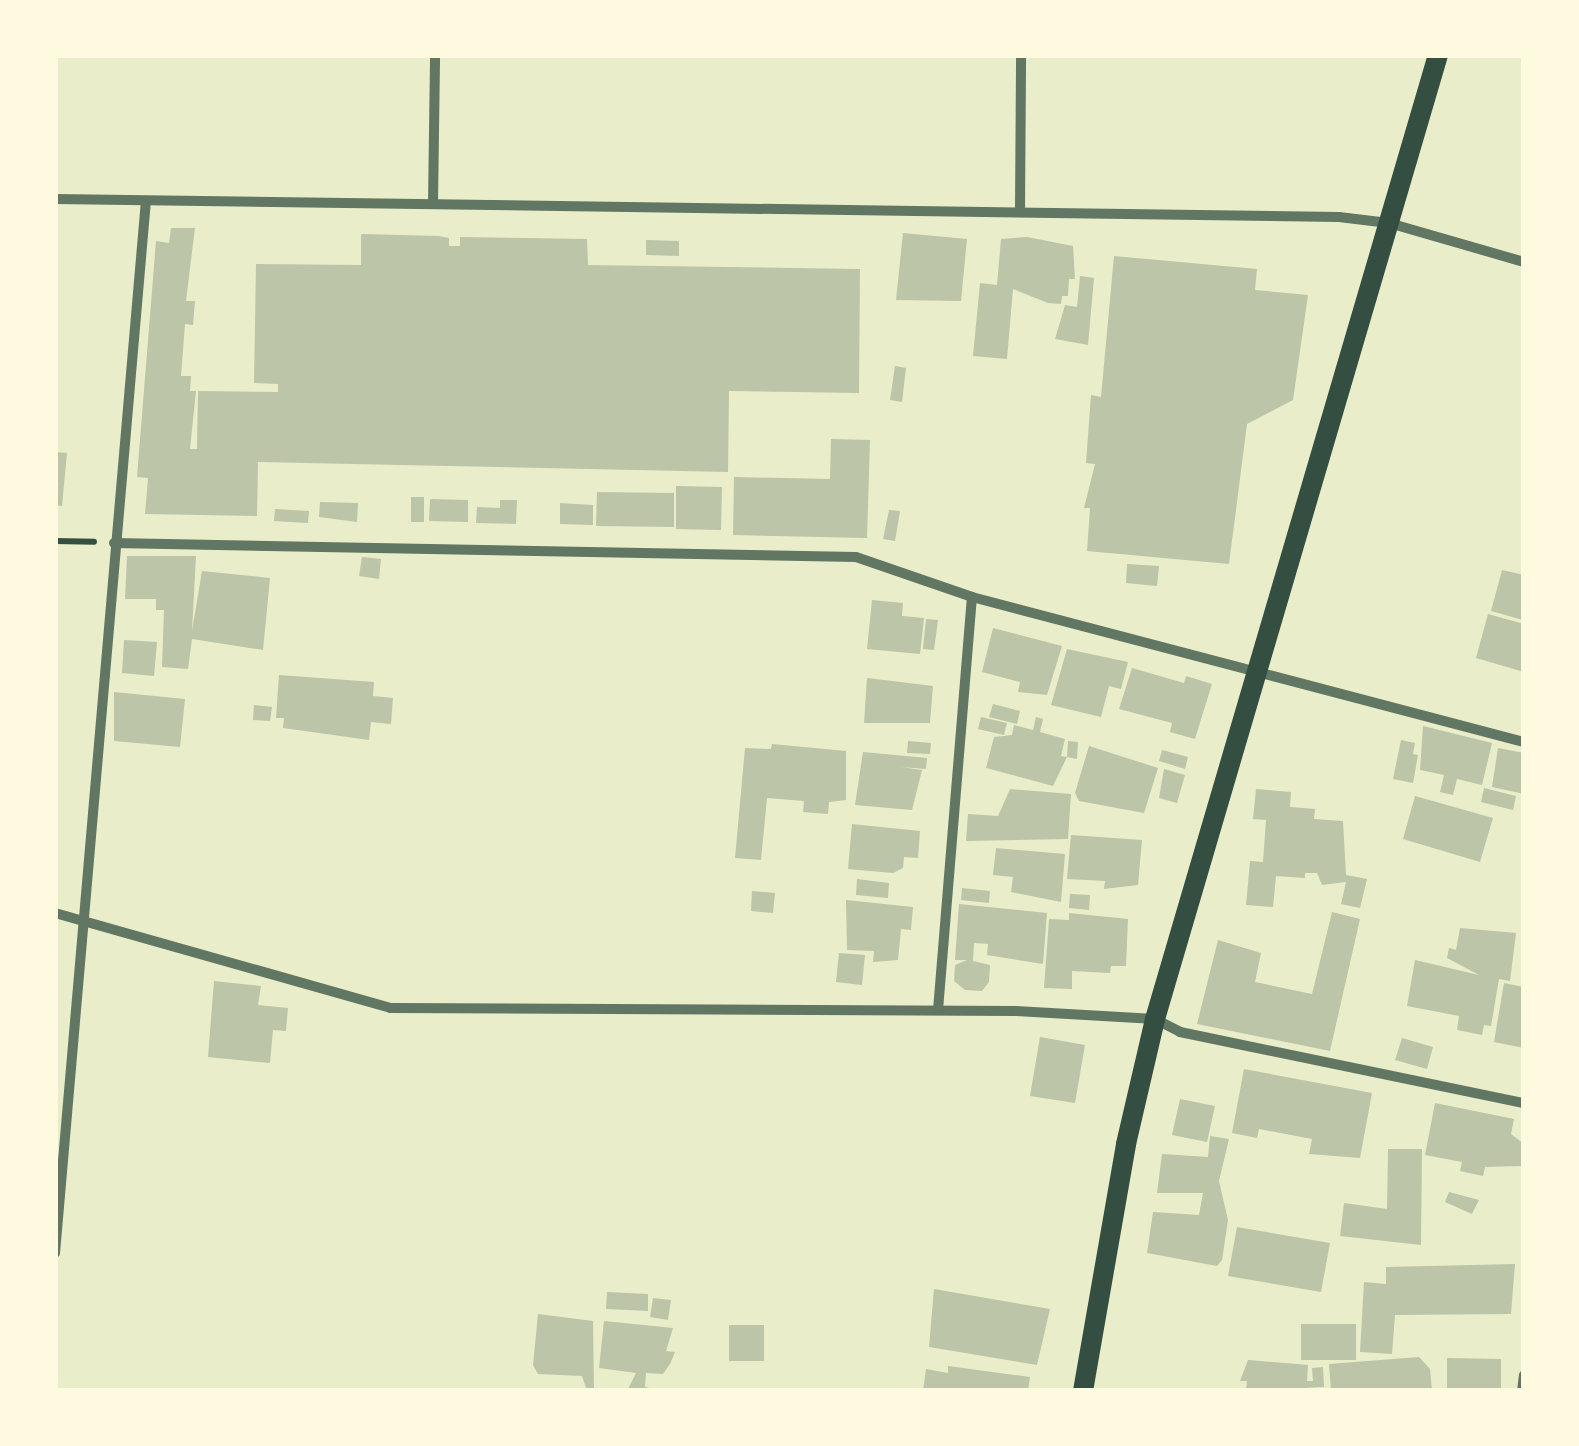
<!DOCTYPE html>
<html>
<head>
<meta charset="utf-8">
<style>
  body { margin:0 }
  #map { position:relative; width:1579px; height:1446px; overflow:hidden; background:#e9edc9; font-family:Quicksand,sans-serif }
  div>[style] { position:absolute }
  .building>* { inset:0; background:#bcc5a7 }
  .path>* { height:6px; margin:-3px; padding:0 3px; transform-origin:3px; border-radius:3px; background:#344e41 }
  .minor>* { height:10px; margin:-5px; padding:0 5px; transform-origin:5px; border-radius:5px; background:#617663 }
  .secondary>* { height:20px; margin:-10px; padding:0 10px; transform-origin:10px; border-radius:10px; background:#344e41 }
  span { translate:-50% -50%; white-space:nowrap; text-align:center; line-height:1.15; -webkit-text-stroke:8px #fefae0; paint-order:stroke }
  .frame { position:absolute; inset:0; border:58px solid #fefae0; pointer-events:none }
</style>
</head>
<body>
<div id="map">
  <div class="building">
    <div style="clip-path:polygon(171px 228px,195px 228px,186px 301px,195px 301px,193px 325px,185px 324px,181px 376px,191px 376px,190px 391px,196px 391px,190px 449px,197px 449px,198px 391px,278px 392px,278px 384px,254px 383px,256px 264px,361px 265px,361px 234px,439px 236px,449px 238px,449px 246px,460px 246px,460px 237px,587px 239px,588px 265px,860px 269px,859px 393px,729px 391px,728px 472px,258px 462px,257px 516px,145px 514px,148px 478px,137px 477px,156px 241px,169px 243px)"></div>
    <div style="clip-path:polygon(903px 233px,967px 239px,961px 301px,896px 300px)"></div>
    <div style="clip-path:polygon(1027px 237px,1073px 246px,1075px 279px,1069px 279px,1068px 296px,1062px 296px,1061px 304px,1048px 303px,1013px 289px,1007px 359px,973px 356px,980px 283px,997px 285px,1001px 239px)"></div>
    <div style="clip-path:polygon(646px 240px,679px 241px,679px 256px,646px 255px)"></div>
    <div style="clip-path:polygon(1114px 256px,1257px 269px,1255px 290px,1308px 295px,1293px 400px,1247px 424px,1229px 564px,1087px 551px,1090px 508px,1084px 508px,1095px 464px,1086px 463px,1091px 395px,1101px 397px)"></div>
    <div style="clip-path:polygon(1080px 276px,1094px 278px,1088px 345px,1055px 339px,1065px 305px,1077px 307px)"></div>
    <div style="clip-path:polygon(895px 366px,906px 368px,902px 402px,890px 400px)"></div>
    <div style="clip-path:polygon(831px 439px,870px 440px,867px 538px,733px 535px,734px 477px,830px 479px)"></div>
    <div style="clip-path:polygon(55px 452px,67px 453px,62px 506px,55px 505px)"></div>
    <div style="clip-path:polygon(676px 486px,722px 487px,721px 530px,676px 529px)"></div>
    <div style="clip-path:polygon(597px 492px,674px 493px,674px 527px,596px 526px)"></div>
    <div style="clip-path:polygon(411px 497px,424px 497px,424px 522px,411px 522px)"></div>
    <div style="clip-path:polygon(430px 499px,468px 500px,468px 522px,429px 521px)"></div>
    <div style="clip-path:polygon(500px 500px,517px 500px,516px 524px,476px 523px,477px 507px,500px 508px)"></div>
    <div style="clip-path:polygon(320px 502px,358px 503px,357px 522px,319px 517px)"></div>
    <div style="clip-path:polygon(560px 503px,593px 505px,593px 525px,560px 524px)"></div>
    <div style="clip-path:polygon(275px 509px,309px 511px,308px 523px,274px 521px)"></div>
    <div style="clip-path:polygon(889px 510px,900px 511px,895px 541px,883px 539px)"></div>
    <div style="clip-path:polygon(127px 556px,196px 556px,192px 631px,202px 571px,270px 578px,263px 650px,192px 639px,188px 669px,162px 667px,164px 610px,156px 610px,156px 599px,125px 599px)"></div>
    <div style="clip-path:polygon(362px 557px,381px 559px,379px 579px,359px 576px)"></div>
    <div style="clip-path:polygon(1127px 564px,1159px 566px,1157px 586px,1126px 583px)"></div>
    <div style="clip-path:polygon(1502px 570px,1524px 575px,1523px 620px,1491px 611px)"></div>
    <div style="clip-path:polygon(872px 600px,903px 603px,902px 616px,924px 618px,920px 654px,867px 649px)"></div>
    <div style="clip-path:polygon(1488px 614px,1524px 624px,1524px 672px,1476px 658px)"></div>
    <div style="clip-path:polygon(926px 619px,938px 620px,934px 650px,923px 649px)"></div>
    <div style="clip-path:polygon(993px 628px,1062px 646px,1047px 695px,1018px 692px,1020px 682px,982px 672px)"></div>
    <div style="clip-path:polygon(124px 640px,157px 642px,154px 676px,122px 673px)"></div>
    <div style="clip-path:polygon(1067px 649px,1128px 662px,1121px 689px,1109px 686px,1101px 717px,1051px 705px)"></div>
    <div style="clip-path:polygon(1132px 668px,1184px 683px,1186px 676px,1212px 684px,1195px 739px,1170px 732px,1172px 723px,1119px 709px)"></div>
    <div style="clip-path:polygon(279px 675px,374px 682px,373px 696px,393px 698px,391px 724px,371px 722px,369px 740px,283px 728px,284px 718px,276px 718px)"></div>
    <div style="clip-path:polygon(867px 678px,933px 686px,930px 723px,864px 723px)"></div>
    <div style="clip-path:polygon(114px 692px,185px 699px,180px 747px,114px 741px)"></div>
    <div style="clip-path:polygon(993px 704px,1020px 711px,1017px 724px,989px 717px)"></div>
    <div style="clip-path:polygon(254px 705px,272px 707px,270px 721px,253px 720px)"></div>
    <div style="clip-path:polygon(981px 717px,1007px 723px,1004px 735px,978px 729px)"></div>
    <div style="clip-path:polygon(1036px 717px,1043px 719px,1040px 732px,1065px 739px,1061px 756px,1067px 757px,1068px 741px,1078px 742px,1077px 759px,1067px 757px,1053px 786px,986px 768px,994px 737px,1012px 735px,1014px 725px,1033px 730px)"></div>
    <div style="clip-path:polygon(1423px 726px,1492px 743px,1482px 785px,1457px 779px,1453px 795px,1440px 792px,1444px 775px,1420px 770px)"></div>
    <div style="clip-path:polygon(1401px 740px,1415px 743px,1413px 754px,1418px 755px,1413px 783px,1393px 779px)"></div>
    <div style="clip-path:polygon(908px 741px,931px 743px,930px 754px,907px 753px)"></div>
    <div style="clip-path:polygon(772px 744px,846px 751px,846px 800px,829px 802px,828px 814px,803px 812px,804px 801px,767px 798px,761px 860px,735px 858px,745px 748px,771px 749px)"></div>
    <div style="clip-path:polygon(1089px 746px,1158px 768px,1144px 813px,1079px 801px,1075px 793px)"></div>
    <div style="clip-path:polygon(1498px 748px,1524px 753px,1524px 794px,1492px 787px)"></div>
    <div style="clip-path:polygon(1162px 750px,1188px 757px,1185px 769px,1159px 761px)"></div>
    <div style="clip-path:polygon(863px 752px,927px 758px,926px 769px,901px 767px,922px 770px,912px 810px,855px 805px)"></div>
    <div style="clip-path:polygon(1164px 769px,1185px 775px,1177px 803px,1159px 798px)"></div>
    <div style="clip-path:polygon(1484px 788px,1516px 796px,1513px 810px,1481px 802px)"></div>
    <div style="clip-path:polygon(1010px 789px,1071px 794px,1068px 839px,966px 841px,968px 814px,998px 816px)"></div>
    <div style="clip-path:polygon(1256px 789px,1291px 792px,1290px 807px,1315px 809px,1314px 819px,1343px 821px,1346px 875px,1367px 879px,1360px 908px,1341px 904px,1346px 882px,1322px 885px,1317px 873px,1305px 873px,1305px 878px,1276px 876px,1273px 907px,1246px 905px,1250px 861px,1263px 862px,1266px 820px,1253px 819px)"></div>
    <div style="clip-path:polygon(1415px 796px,1493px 818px,1480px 862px,1403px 839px)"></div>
    <div style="clip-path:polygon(852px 824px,920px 831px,918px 858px,904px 857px,903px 868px,893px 873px,848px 869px)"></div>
    <div style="clip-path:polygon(1071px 835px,1142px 840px,1138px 885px,1104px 889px,1105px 881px,1067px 879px)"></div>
    <div style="clip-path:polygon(996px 848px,1065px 854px,1061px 902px,1011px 892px,1013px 877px,993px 875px)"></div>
    <div style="clip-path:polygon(857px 879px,889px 883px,888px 898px,856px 895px)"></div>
    <div style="clip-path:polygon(962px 888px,990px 891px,989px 903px,961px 900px)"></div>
    <div style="clip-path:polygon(752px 891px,775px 893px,773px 913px,751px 911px)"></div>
    <div style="clip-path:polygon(1070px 894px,1090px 895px,1089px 910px,1069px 908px)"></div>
    <div style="clip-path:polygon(846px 900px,913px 907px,911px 930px,901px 929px,898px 960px,873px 962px,874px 951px,847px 950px)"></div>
    <div style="clip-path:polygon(959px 904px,1047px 913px,1043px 964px,987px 955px,988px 944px,974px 943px,973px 961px,990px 965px,989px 982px,982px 991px,965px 990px,954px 981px,955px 965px,967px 960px,955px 960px)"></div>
    <div style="clip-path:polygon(1332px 912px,1360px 919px,1330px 1051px,1197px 1024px,1218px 940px,1261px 953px,1255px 982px,1312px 994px)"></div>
    <div style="clip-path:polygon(1069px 913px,1128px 919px,1126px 966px,1111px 966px,1110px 973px,1072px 971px,1072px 989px,1044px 988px,1049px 919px,1069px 920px)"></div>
    <div style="clip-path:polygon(1460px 928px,1516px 933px,1510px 981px,1499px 979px,1491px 1026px,1484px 1025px,1482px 1035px,1457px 1030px,1459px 1016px,1407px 1006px,1415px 960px,1479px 975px,1447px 958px,1449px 948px,1456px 950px)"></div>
    <div style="clip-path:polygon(839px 953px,865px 955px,862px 985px,836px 982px)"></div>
    <div style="clip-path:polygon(214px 981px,261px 986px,258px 1005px,288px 1008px,286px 1031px,273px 1030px,270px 1063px,208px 1057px)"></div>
    <div style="clip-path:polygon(1504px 983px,1524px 987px,1524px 1048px,1494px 1042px)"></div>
    <div style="clip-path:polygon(1040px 1037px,1085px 1045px,1075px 1103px,1030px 1096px)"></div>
    <div style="clip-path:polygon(1402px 1038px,1433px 1047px,1427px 1069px,1395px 1060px)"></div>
    <div style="clip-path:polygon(1244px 1069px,1372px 1093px,1360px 1158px,1309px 1154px,1312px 1139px,1259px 1129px,1257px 1138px,1232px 1133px)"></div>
    <div style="clip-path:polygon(1180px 1099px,1215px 1106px,1207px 1142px,1172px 1135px)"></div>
    <div style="clip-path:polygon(1435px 1103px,1514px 1119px,1511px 1134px,1524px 1144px,1524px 1177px,1521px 1166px,1485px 1167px,1483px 1176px,1460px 1171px,1462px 1162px,1425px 1155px)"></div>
    <div style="clip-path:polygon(1210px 1136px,1229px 1139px,1219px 1181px,1228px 1220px,1222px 1260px,1217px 1266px,1147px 1253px,1153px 1212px,1199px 1215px,1203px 1193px,1157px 1193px,1162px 1154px,1208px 1157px)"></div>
    <div style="clip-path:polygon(1388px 1149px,1422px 1149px,1421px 1245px,1340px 1236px,1344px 1203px,1387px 1209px)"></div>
    <div style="clip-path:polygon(1449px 1192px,1479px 1200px,1472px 1214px,1445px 1202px)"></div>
    <div style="clip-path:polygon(1237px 1227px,1330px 1243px,1321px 1292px,1228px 1276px)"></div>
    <div style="clip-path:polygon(1515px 1264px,1511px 1314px,1395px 1315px,1392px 1354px,1360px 1352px,1364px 1282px,1386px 1284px,1386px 1267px)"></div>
    <div style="clip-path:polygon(934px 1289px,1050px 1309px,1037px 1365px,929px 1347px)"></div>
    <div style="clip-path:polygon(607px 1292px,648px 1294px,648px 1311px,606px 1309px)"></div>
    <div style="clip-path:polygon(653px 1298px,671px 1300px,668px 1320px,650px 1317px)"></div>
    <div style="clip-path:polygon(538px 1314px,593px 1321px,594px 1391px,587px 1391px,582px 1376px,538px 1374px,533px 1365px)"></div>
    <div style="clip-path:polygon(604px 1321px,673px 1328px,666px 1351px,675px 1352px,670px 1364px,663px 1374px,646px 1373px,645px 1387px,663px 1391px,627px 1391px,636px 1373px,599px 1368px)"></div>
    <div style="clip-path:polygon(1301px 1324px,1356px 1324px,1356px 1360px,1301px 1360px)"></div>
    <div style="clip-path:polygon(729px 1325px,764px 1325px,764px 1361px,729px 1361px)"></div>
    <div style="clip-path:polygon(1419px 1357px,1430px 1369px,1432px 1391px,1331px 1391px,1329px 1364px)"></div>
    <div style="clip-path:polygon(1447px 1358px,1501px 1359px,1501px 1391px,1447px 1391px)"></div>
    <div style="clip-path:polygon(1248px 1360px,1308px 1365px,1307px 1381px,1313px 1381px,1312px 1368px,1323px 1367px,1324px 1387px,1246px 1391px,1247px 1381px,1240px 1381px)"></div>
    <div style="clip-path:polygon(948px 1366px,1030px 1377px,1028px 1391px,923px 1391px,926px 1369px,948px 1373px)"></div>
  </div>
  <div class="path">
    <div style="left:55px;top:541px;width:39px;rotate:1deg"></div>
  </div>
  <div class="minor">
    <div style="left:55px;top:199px;width:1284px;rotate:0.8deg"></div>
    <div style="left:1339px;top:217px;width:50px;rotate:6.8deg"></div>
    <div style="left:1389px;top:223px;width:141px;rotate:16.1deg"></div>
    <div style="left:433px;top:204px;width:149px;rotate:-89.2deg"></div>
    <div style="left:1020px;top:210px;width:155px;rotate:-89.6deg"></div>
    <div style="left:114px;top:543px;width:742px;rotate:1.08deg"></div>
    <div style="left:856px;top:557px;width:123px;rotate:19deg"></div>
    <div style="left:55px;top:913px;width:348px;rotate:15.8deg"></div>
    <div style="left:390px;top:1008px;width:626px;rotate:0.27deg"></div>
    <div style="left:1016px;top:1011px;width:139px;rotate:3.3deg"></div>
    <div style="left:1155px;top:1019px;width:28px;rotate:27deg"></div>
    <div style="left:1180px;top:1032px;width:351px;rotate:11.7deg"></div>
    <div style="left:938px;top:1010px;width:414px;rotate:-85.3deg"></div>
    <div style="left:972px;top:597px;width:571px;rotate:14.72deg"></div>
    <div style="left:55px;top:1253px;width:1056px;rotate:-85.06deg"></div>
    <div style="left:1522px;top:1391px;width:16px;rotate:-83deg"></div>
  </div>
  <div class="secondary">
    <div style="left:1083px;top:1391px;width:251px;rotate:-80.1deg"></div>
    <div style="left:1126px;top:1144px;width:128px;rotate:-76.9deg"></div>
    <div style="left:1155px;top:1019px;width:1005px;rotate:-73.64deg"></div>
  </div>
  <div class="frame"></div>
</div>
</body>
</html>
